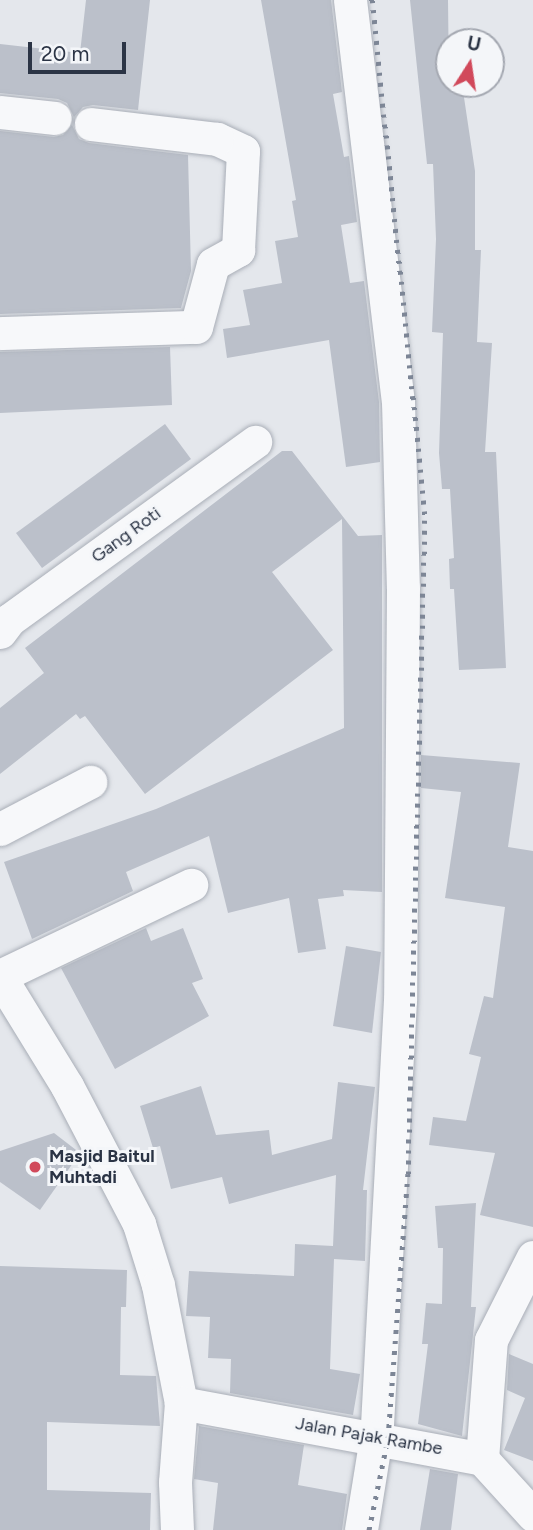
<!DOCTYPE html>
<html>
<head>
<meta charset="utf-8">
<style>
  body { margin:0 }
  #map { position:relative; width:533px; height:1530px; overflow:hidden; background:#e4e7ec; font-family:Figtree,sans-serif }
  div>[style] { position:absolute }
  .building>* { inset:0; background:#bbc0ca }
  .roads { filter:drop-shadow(0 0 2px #a9aeb7) drop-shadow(0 0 2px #a9aeb7) }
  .minor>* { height:33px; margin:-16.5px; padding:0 16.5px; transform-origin:16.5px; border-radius:16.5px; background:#f7f8fa }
  .rail>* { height:5px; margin-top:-2.5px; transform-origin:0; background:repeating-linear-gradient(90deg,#7d8696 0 3.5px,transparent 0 10.5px) }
  .dots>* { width:19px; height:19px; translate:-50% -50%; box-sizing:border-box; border:4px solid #f4f6f9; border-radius:50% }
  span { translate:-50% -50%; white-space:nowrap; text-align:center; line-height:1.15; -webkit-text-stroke:6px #f4f6f9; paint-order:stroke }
  .street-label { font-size:18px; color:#2b3445 }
  .poi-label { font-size:18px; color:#2b3445; font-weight:700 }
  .left { translate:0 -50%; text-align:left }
  .north { position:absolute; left:435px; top:28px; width:70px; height:70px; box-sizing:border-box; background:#f4f6f9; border:2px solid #a4a8b1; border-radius:50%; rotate:12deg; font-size:19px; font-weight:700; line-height:28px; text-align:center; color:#2b3445 }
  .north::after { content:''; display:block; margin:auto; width:24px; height:32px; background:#d1495b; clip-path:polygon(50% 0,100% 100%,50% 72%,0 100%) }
  .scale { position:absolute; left:28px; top:42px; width:98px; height:32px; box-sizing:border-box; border:4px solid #2b3445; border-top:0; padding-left:9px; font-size:21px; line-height:24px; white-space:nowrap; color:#2b3445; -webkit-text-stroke:5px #f4f6f9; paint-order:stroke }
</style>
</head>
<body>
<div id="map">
  <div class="building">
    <div style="clip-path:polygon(86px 0,150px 0,138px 110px,93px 105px,83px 107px,74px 117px,67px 103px,58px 99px,0 93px,0 44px,80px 53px)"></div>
    <div style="clip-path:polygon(261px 0,331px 0,342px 92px,333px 94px,344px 157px,349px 156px,357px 222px,341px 225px,350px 283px,364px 281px,379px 402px,380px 462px,346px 467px,329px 340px,227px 358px,223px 329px,250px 325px,243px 290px,282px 283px,275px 241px,298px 237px,292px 201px,296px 200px)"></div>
    <div style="clip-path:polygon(410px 0,448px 0,449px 84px,462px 84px,475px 171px,475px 250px,481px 250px,477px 342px,492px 343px,485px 452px,496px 452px,506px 668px,459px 670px,454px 589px,450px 589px,449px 559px,454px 558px,450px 489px,442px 489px,439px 453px,443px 333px,432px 332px,436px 239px,433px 164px,427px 164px)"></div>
    <div style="clip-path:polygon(72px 125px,79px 139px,89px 143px,188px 155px,191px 271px,181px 308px,0 314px,0 131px,54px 137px,63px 135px)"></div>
    <div style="clip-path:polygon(170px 347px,172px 405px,0 413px,0 352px)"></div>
    <div style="clip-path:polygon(165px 424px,191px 459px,42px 568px,16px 533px)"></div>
    <div style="clip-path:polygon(282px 451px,292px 451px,358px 536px,382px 535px,382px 892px,343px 890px,344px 896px,318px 899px,326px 949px,298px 953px,289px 898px,228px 913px,209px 836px,126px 872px,133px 891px,32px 939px,4px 862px,156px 809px,344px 728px,342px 519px,272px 572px,333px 650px,145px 794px,85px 716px,80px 719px,76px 714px,0 774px,0 708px,44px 673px,25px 648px)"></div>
    <div style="clip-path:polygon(421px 755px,520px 763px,508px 847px,533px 851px,533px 1227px,480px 1215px,495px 1153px,429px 1145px,433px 1117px,466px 1121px,481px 1057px,469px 1054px,484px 996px,493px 998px,505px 907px,445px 898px,461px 792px,421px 788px)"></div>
    <div style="clip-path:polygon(146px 928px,151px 941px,183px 928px,203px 979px,192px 983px,209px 1016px,115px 1069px,61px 968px)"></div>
    <div style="clip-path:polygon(346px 946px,381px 952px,372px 1033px,333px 1026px)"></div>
    <div style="clip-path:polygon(338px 1082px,375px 1087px,363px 1190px,367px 1190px,365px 1261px,334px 1259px,330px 1369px,360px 1374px,353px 1415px,230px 1393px,231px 1359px,208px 1358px,210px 1317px,186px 1316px,189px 1271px,294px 1276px,295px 1244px,333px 1246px,336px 1175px,229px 1204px,222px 1177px,171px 1189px,160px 1146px,153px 1148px,140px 1106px,201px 1086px,216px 1135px,269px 1130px,272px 1155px,332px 1139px)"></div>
    <div style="clip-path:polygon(54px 1133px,80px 1153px,40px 1210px,0 1182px,0 1151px)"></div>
    <div style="clip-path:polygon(476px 1203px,471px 1307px,476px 1307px,462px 1436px,418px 1424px,428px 1344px,422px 1344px,426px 1303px,442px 1304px,443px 1248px,438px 1248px,435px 1206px)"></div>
    <div style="clip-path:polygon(0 1266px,127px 1270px,126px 1307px,121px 1307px,120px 1375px,156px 1376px,160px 1426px,47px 1422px,47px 1490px,151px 1493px,150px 1530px,0 1530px)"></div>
    <div style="clip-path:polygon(509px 1354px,533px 1364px,533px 1461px,504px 1450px,525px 1398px,507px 1390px)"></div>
    <div style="clip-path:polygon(199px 1426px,304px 1445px,298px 1485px,347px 1494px,342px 1530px,213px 1530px,218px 1483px,194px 1479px)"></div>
    <div style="clip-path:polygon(430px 1469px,458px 1474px,451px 1530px,420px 1530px)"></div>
  </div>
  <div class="roads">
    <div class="minor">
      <div style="left:350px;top:0;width:404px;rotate:83.2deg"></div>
      <div style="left:398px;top:401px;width:187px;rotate:88.5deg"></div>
      <div style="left:403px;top:588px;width:412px;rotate:90.4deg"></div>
      <div style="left:400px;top:1000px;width:438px;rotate:93.1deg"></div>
      <div style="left:376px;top:1437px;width:94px;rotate:99.2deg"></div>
      <div style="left:0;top:112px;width:55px;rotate:6.2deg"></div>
      <div style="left:0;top:333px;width:196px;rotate:-1.8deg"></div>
      <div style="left:196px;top:327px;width:65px;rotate:-74.9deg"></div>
      <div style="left:213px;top:264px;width:29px;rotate:-29deg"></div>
      <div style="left:238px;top:250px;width:99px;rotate:-87.1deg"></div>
      <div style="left:243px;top:151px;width:29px;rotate:-155deg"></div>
      <div style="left:217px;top:139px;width:127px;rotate:-173.2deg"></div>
      <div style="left:0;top:632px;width:15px;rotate:-53deg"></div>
      <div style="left:9px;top:620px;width:304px;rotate:-35.9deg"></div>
      <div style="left:0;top:829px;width:102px;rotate:-27.6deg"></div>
      <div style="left:0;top:976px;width:212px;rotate:-25.5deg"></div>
      <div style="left:0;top:977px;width:128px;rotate:58.4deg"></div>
      <div style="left:67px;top:1086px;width:156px;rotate:62.4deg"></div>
      <div style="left:139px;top:1224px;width:64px;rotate:72.7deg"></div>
      <div style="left:158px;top:1285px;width:120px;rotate:79deg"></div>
      <div style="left:181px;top:1403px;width:306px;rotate:10.5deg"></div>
      <div style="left:482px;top:1459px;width:76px;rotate:47.7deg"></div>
      <div style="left:482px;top:1459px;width:119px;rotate:-85.7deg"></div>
      <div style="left:491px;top:1340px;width:93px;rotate:-63.2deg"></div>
      <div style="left:177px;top:1530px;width:48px;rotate:-92.4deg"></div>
      <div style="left:175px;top:1482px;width:79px;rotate:-85.7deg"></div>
    </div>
  </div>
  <div class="rail">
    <div style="left:369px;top:1530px;width:94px;rotate:-78.3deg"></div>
    <div style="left:388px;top:1438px;width:265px;rotate:-85.7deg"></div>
    <div style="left:408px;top:1174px;width:660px;rotate:-88.52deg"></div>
    <div style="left:425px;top:514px;width:517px;rotate:-95.89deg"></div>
  </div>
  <div class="dots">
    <div style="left:35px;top:1167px;background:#d1495b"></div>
  </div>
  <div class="street-label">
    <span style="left:126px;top:535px;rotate:-36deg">Gang Roti</span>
    <span style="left:369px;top:1436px;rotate:10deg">Jalan Pajak Rambe</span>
  </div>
  <div class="poi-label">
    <span class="left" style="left:49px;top:1167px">Masjid Baitul<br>Muhtadi</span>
  </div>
  <div class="north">U</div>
  <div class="scale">20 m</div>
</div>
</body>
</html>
